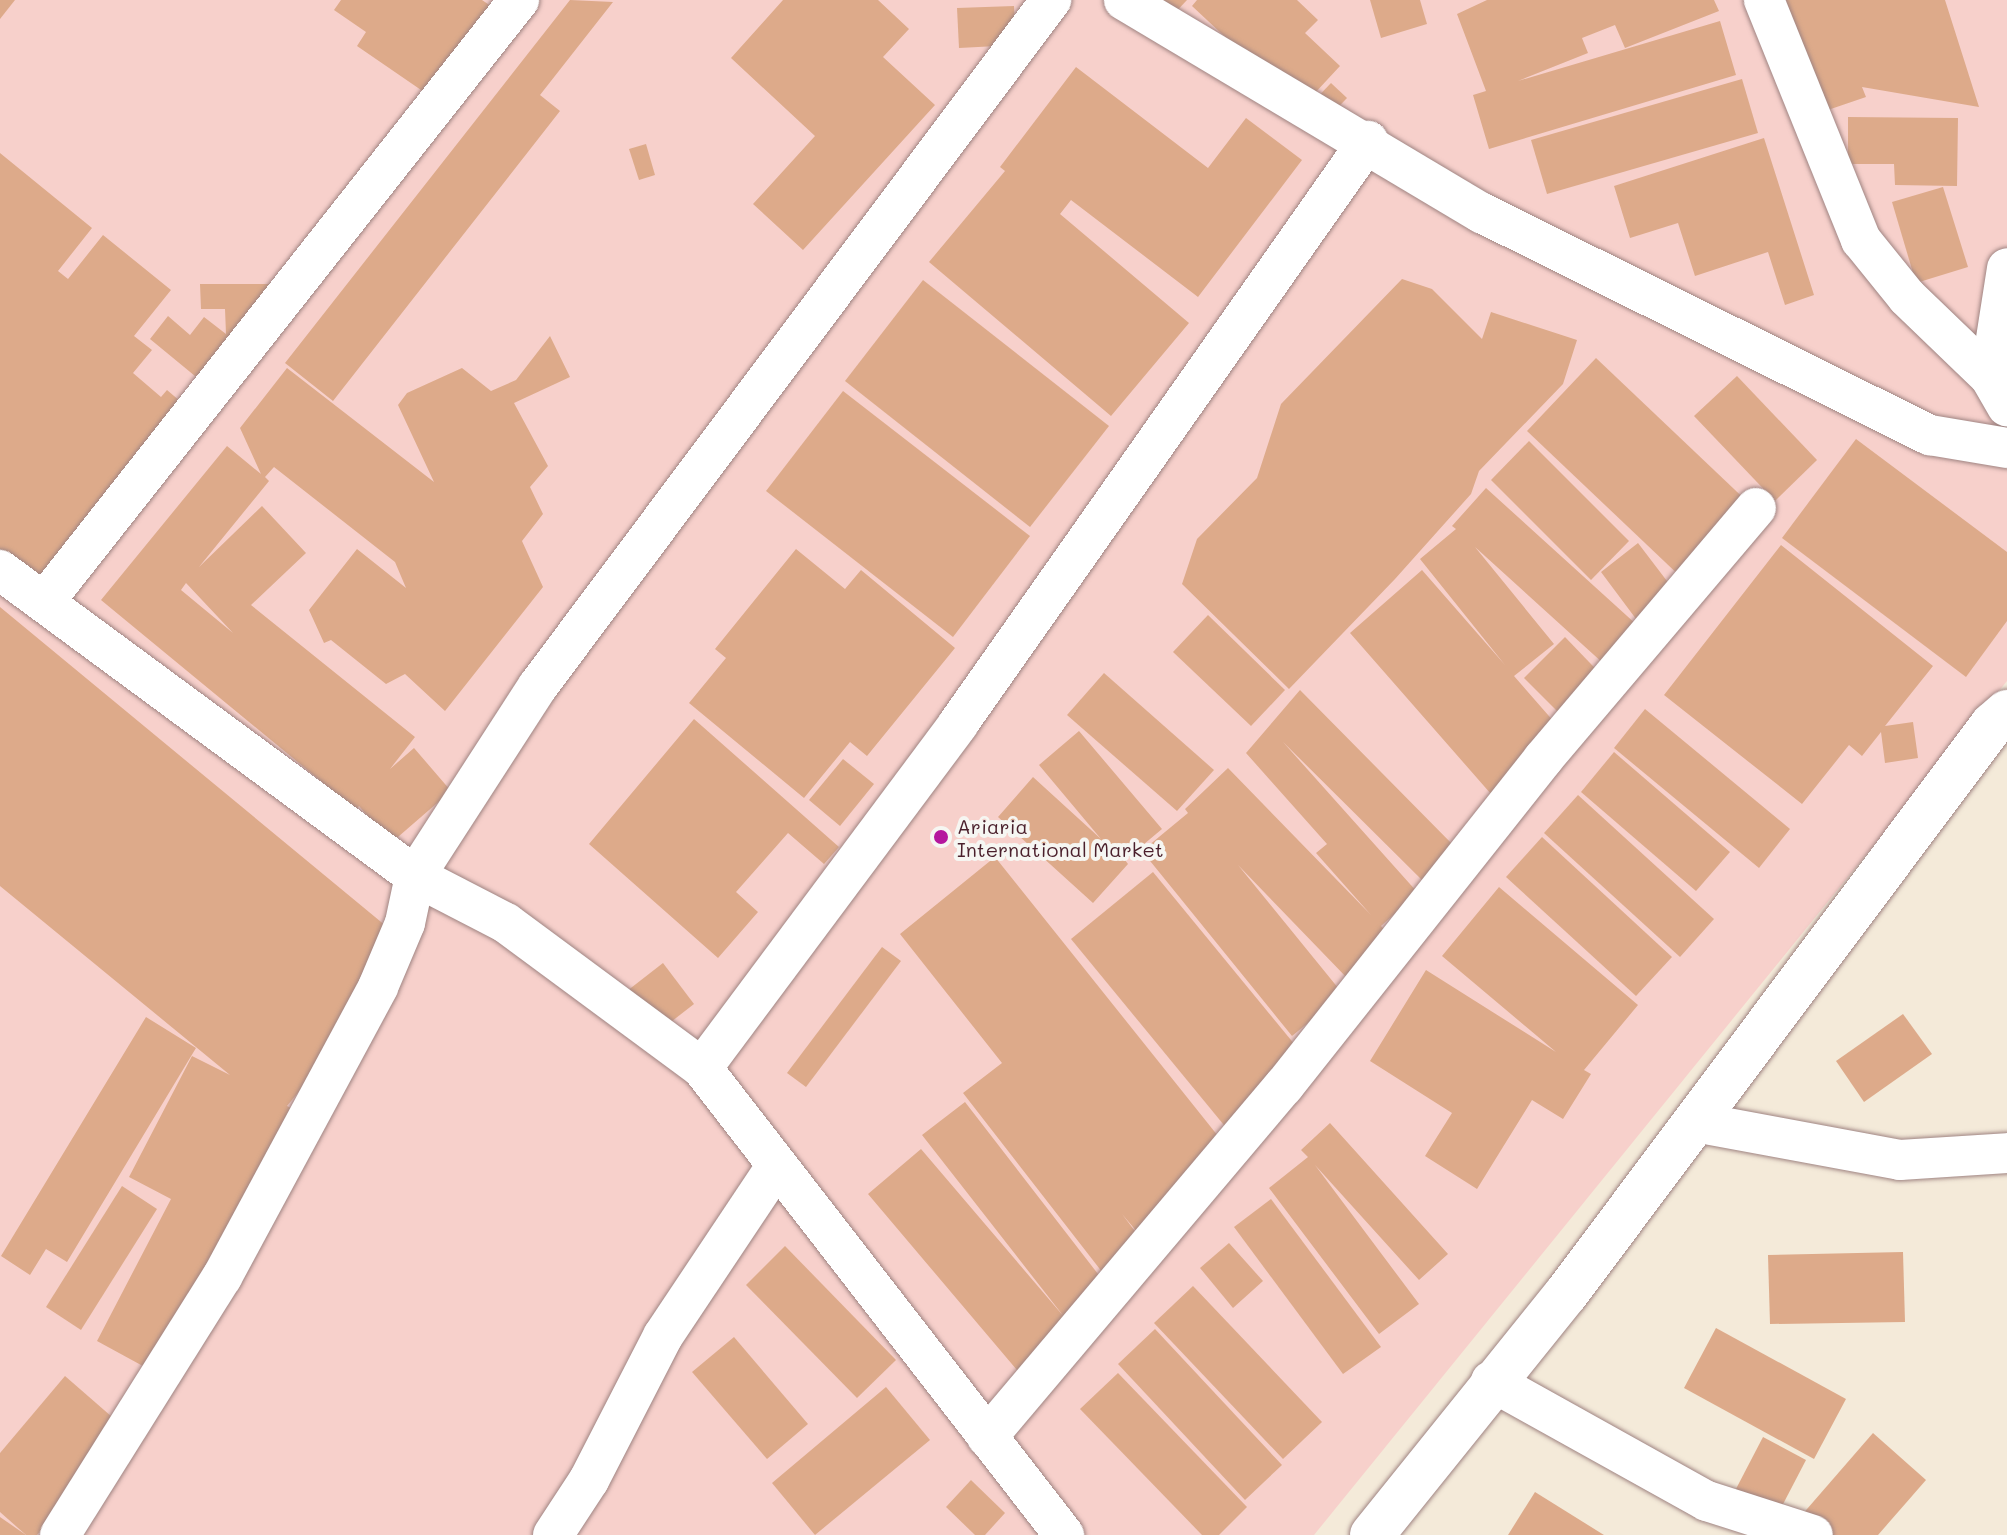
<!DOCTYPE html>
<html>
<head>
<meta charset="utf-8">
<style>
  body { margin:0 }
  #map { position:relative; width:2007px; height:1535px; overflow:hidden; background:#f4ead9; font-family:Mali,sans-serif }
  div>[style] { position:absolute }
  .built>* { inset:0; background:#f7d0cb }
  .building>* { inset:0; background:#ddaa8a }
  .roads { filter:drop-shadow(0 0 2px #9f8482) drop-shadow(0 0 2px #9f8482) }
  .street>* { height:40px; margin:-20px; padding:0 20px; transform-origin:20px; border-radius:20px; background:#fff }
  .secondary>* { height:44px; margin:-22px; padding:0 22px; transform-origin:22px; border-radius:22px; background:#fff }
  .dots>* { width:22px; height:22px; translate:-50% -50%; box-sizing:border-box; border:4px solid #f6f6f2; border-radius:50% }
  span { translate:-50% -50%; white-space:nowrap; text-align:center; line-height:1.15; -webkit-text-stroke:8px #f6f6f2; paint-order:stroke }
  .poi-label { font-size:20px; color:#4a1f2b }
  .left { translate:0 -50%; text-align:left }
</style>
</head>
<body>
<div id="map">
  <div class="built">
    <div style="clip-path:polygon(0 0,2007px 0,2007px 681px,1314px 1535px,0 1535px)"></div>
  </div>
  <div class="building">
    <div style="clip-path:polygon(0 0,15px 0,0 19px)"></div>
    <div style="clip-path:polygon(341px 0,482px 0,501px 13px,440px 103px,357px 46px,366px 32px,334px 10px)"></div>
    <div style="clip-path:polygon(570px 0,613px 2px,540px 95px,560px 111px,333px 401px,285px 363px)"></div>
    <div style="clip-path:polygon(783px 0,878px 0,909px 29px,883px 57px,935px 105px,803px 250px,753px 204px,815px 136px,731px 58px)"></div>
    <div style="clip-path:polygon(1152px 0,1187px 0,1171px 17px)"></div>
    <div style="clip-path:polygon(1197px 0,1297px 0,1318px 20px,1305px 33px,1340px 66px,1301px 108px,1192px 6px)"></div>
    <div style="clip-path:polygon(1370px 0,1420px 0,1427px 24px,1381px 38px)"></div>
    <div style="clip-path:polygon(1487px 0,1714px 0,1719px 11px,1625px 48px,1615px 25px,1582px 38px,1588px 53px,1518px 81px,1720px 21px,1736px 75px,1489px 149px,1473px 95px,1486px 91px,1457px 14px)"></div>
    <div style="clip-path:polygon(1786px 0,1945px 0,1979px 107px,1862px 87px,1866px 97px,1822px 112px)"></div>
    <div style="clip-path:polygon(1014px 6px,1016px 45px,959px 48px,957px 8px)"></div>
    <div style="clip-path:polygon(1076px 67px,1208px 168px,1246px 118px,1302px 160px,1198px 297px,1071px 200px,1060px 214px,1189px 323px,1111px 416px,929px 262px,1005px 171px,1000px 167px)"></div>
    <div style="clip-path:polygon(1742px 79px,1758px 133px,1547px 194px,1531px 140px)"></div>
    <div style="clip-path:polygon(1331px 83px,1347px 98px,1326px 120px,1310px 105px)"></div>
    <div style="clip-path:polygon(1848px 117px,1958px 118px,1957px 186px,1895px 185px,1894px 164px,1848px 164px)"></div>
    <div style="clip-path:polygon(1764px 138px,1814px 295px,1785px 305px,1768px 252px,1695px 276px,1678px 223px,1630px 238px,1614px 186px)"></div>
    <div style="clip-path:polygon(646px 144px,655px 175px,639px 180px,629px 149px)"></div>
    <div style="clip-path:polygon(0 153px,92px 228px,58px 271px,68px 279px,103px 235px,171px 290px,134px 336px,152px 350px,133px 373px,161px 397px,167px 390px,201px 419px,58px 598px,0 551px)"></div>
    <div style="clip-path:polygon(1943px 187px,1968px 267px,1916px 283px,1892px 202px)"></div>
    <div style="clip-path:polygon(1402px 279px,1432px 289px,1482px 339px,1491px 312px,1577px 340px,1563px 384px,1479px 471px,1471px 494px,1395px 579px,1289px 689px,1182px 584px,1197px 539px,1257px 478px,1281px 404px)"></div>
    <div style="clip-path:polygon(923px 280px,1109px 426px,1030px 527px,845px 381px)"></div>
    <div style="clip-path:polygon(200px 284px,272px 284px,273px 336px,228px 336px,244px 350px,212px 390px,150px 339px,168px 316px,190px 335px,204px 317px,226px 334px,225px 309px,201px 309px)"></div>
    <div style="clip-path:polygon(evenodd,550px 336px,570px 377px,514px 403px,548px 466px,530px 487px,543px 514px,522px 541px,543px 587px,445px 711px,405px 674px,386px 684px,331px 640px,324px 643px,309px 610px,357px 549px,406px 588px,395px 562px,274px 467px,265px 477px,269px 481px,199px 567px,262px 506px,306px 553px,251px 605px,415px 737px,390px 769px,414px 748px,451px 791px,391px 843px,359px 806px,356px 810px,101px 600px,227px 446px,261px 474px,240px 428px,287px 368px,434px 482px,398px 405px,407px 393px,462px 368px,491px 391px,516px 380px,550px 336px,186px 583px,233px 633px,181px 590px,186px 583px)"></div>
    <div style="clip-path:polygon(1596px 358px,1754px 508px,1685px 581px,1527px 431px)"></div>
    <div style="clip-path:polygon(1737px 376px,1817px 460px,1775px 501px,1694px 416px)"></div>
    <div style="clip-path:polygon(843px 391px,1030px 536px,953px 637px,766px 491px)"></div>
    <div style="clip-path:polygon(1856px 439px,2007px 552px,2007px 621px,1966px 677px,1782px 538px)"></div>
    <div style="clip-path:polygon(1529px 441px,1629px 541px,1591px 580px,1491px 480px)"></div>
    <div style="clip-path:polygon(1486px 488px,1648px 635px,1601px 572px,1638px 543px,1686px 606px,1615px 674px,1475px 547px,1554px 644px,1514px 676px,1569px 739px,1498px 802px,1350px 633px,1422px 570px,1505px 665px,1420px 559px,1456px 529px,1452px 526px)"></div>
    <div style="clip-path:polygon(1781px 545px,1933px 666px,1885px 726px,1913px 722px,1918px 758px,1885px 763px,1881px 732px,1862px 756px,1849px 745px,1802px 804px,1664px 695px)"></div>
    <div style="clip-path:polygon(796px 549px,845px 589px,861px 570px,955px 648px,867px 756px,850px 742px,804px 798px,689px 703px,726px 658px,715px 649px)"></div>
    <div style="clip-path:polygon(0 607px,415px 950px,287px 1106px,301px 1113px,163px 1377px,97px 1341px,171px 1199px,129px 1177px,192px 1056px,230px 1075px,0 886px)"></div>
    <div style="clip-path:polygon(1208px 615px,1285px 690px,1251px 726px,1173px 652px)"></div>
    <div style="clip-path:polygon(1565px 637px,1614px 688px,1574px 728px,1524px 678px)"></div>
    <div style="clip-path:polygon(1104px 673px,1214px 770px,1177px 811px,1067px 715px)"></div>
    <div style="clip-path:polygon(1300px 690px,1459px 851px,1426px 884px,1283px 742px,1418px 893px,1381px 926px,1392px 938px,1349px 980px,1238px 865px,1343px 994px,1292px 1036px,1142px 851px,1188px 813px,1185px 809px,1228px 768px,1371px 915px,1316px 853px,1327px 844px,1246px 753px)"></div>
    <div style="clip-path:polygon(1645px 709px,1790px 829px,1759px 868px,1614px 748px)"></div>
    <div style="clip-path:polygon(694px 719px,839px 847px,824px 864px,788px 833px,736px 892px,758px 912px,718px 958px,589px 844px)"></div>
    <div style="clip-path:polygon(1079px 731px,1162px 829px,1125px 860px,1128px 864px,1093px 903px,998px 817px,1033px 777px,1101px 839px,1039px 765px)"></div>
    <div style="clip-path:polygon(1614px 752px,1730px 852px,1696px 891px,1581px 792px)"></div>
    <div style="clip-path:polygon(843px 759px,874px 784px,840px 826px,809px 800px)"></div>
    <div style="clip-path:polygon(1578px 795px,1714px 919px,1680px 957px,1544px 833px)"></div>
    <div style="clip-path:polygon(1542px 837px,1672px 957px,1636px 996px,1506px 877px)"></div>
    <div style="clip-path:polygon(995px 857px,1230px 1151px,1149px 1246px,1122px 1214px,1153px 1255px,1113px 1286px,963px 1093px,1002px 1063px,900px 934px)"></div>
    <div style="clip-path:polygon(1153px 872px,1309px 1062px,1228px 1130px,1071px 939px)"></div>
    <div style="clip-path:polygon(1499px 887px,1638px 1005px,1584px 1070px,1591px 1074px,1563px 1119px,1532px 1100px,1477px 1189px,1425px 1156px,1452px 1113px,1370px 1061px,1426px 970px,1556px 1052px,1442px 956px)"></div>
    <div style="clip-path:polygon(882px 947px,901px 961px,806px 1087px,787px 1073px)"></div>
    <div style="clip-path:polygon(663px 963px,694px 1004px,658px 1032px,627px 991px)"></div>
    <div style="clip-path:polygon(1903px 1014px,1932px 1054px,1864px 1102px,1836px 1061px)"></div>
    <div style="clip-path:polygon(146px 1017px,196px 1048px,67px 1262px,46px 1249px,30px 1275px,1px 1256px)"></div>
    <div style="clip-path:polygon(965px 1102px,1115px 1296px,1027px 1382px,868px 1194px,921px 1149px,1065px 1318px,922px 1135px)"></div>
    <div style="clip-path:polygon(1330px 1123px,1448px 1254px,1419px 1280px,1315px 1165px,1419px 1304px,1379px 1334px,1269px 1188px,1308px 1157px,1301px 1150px)"></div>
    <div style="clip-path:polygon(122px 1186px,157px 1209px,81px 1330px,46px 1307px)"></div>
    <div style="clip-path:polygon(1271px 1199px,1381px 1347px,1343px 1374px,1234px 1227px)"></div>
    <div style="clip-path:polygon(1229px 1243px,1263px 1281px,1233px 1308px,1200px 1268px)"></div>
    <div style="clip-path:polygon(785px 1246px,896px 1360px,857px 1398px,746px 1285px)"></div>
    <div style="clip-path:polygon(1903px 1252px,1905px 1322px,1770px 1324px,1768px 1255px)"></div>
    <div style="clip-path:polygon(1193px 1286px,1322px 1422px,1283px 1459px,1154px 1323px)"></div>
    <div style="clip-path:polygon(1716px 1328px,1846px 1399px,1814px 1459px,1684px 1388px)"></div>
    <div style="clip-path:polygon(1155px 1329px,1282px 1465px,1245px 1500px,1118px 1364px)"></div>
    <div style="clip-path:polygon(734px 1337px,808px 1424px,767px 1459px,692px 1372px)"></div>
    <div style="clip-path:polygon(1118px 1373px,1247px 1507px,1219px 1535px,1202px 1535px,1080px 1409px)"></div>
    <div style="clip-path:polygon(65px 1376px,127px 1430px,37px 1535px,26px 1535px,0 1512px,0 1453px)"></div>
    <div style="clip-path:polygon(886px 1387px,930px 1440px,815px 1535px,772px 1483px)"></div>
    <div style="clip-path:polygon(1873px 1433px,1926px 1480px,1878px 1535px,1806px 1535px,1794px 1524px)"></div>
    <div style="clip-path:polygon(1763px 1437px,1806px 1460px,1768px 1533px,1725px 1510px)"></div>
    <div style="clip-path:polygon(971px 1480px,1005px 1513px,985px 1535px,975px 1535px,946px 1507px)"></div>
    <div style="clip-path:polygon(1535px 1492px,1604px 1535px,1508px 1535px)"></div>
    <div style="clip-path:polygon(0 1517px,26px 1535px,0 1535px)"></div>
  </div>
  <div class="roads">
    <div class="street">
      <div style="left:1124px;top:0;width:417px;rotate:30.8deg"></div>
      <div style="left:1482px;top:213px;width:500px;rotate:26.4deg"></div>
      <div style="left:1930px;top:435px;width:78px;rotate:9.6deg"></div>
      <div style="left:1764px;top:0;width:259px;rotate:68deg"></div>
      <div style="left:1861px;top:240px;width:73px;rotate:51.1deg"></div>
      <div style="left:1907px;top:297px;width:115px;rotate:43.9deg"></div>
      <div style="left:1990px;top:377px;width:34px;rotate:60deg"></div>
      <div style="left:1990px;top:377px;width:110px;rotate:-81.1deg"></div>
      <div style="left:0;top:570px;width:516px;rotate:36.4deg"></div>
      <div style="left:415px;top:876px;width:102px;rotate:27.3deg"></div>
      <div style="left:506px;top:923px;width:244px;rotate:36.5deg"></div>
      <div style="left:702px;top:1068px;width:591px;rotate:52.22deg"></div>
      <div style="left:44px;top:602px;width:767px;rotate:-51.73deg"></div>
      <div style="left:702px;top:1068px;width:429px;rotate:-53.3deg"></div>
      <div style="left:958px;top:724px;width:713px;rotate:-54.88deg"></div>
      <div style="left:1695px;top:1122px;width:208px;rotate:10.5deg"></div>
      <div style="left:1900px;top:1160px;width:107px;rotate:-3.7deg"></div>
      <div style="left:1491px;top:1381px;width:247px;rotate:29.1deg"></div>
      <div style="left:1707px;top:1501px;width:111px;rotate:17.8deg"></div>
      <div style="left:987px;top:1437px;width:460px;rotate:-49.8deg"></div>
      <div style="left:1284px;top:1086px;width:417px;rotate:-51.6deg"></div>
      <div style="left:1543px;top:759px;width:329px;rotate:-49.7deg"></div>
      <div style="left:60px;top:1535px;width:305px;rotate:-57.9deg"></div>
      <div style="left:222px;top:1277px;width:329px;rotate:-61.7deg"></div>
      <div style="left:378px;top:987px;width:69px;rotate:-67.1deg"></div>
      <div style="left:405px;top:923px;width:48px;rotate:-78deg"></div>
      <div style="left:415px;top:876px;width:226px;rotate:-57.1deg"></div>
      <div style="left:538px;top:686px;width:857px;rotate:-53.21deg"></div>
      <div style="left:553px;top:1535px;width:66px;rotate:-56.8deg"></div>
      <div style="left:589px;top:1480px;width:162px;rotate:-62.8deg"></div>
      <div style="left:663px;top:1336px;width:202px;rotate:-56.3deg"></div>
    </div>
    <div class="secondary">
      <div style="left:1372px;top:1535px;width:309px;rotate:-51.2deg"></div>
      <div style="left:1566px;top:1294px;width:711px;rotate:-53.18deg"></div>
      <div style="left:1992px;top:725px;width:20px;rotate:-41deg"></div>
    </div>
  </div>
  <div class="dots">
    <div style="left:941px;top:837px;background:#b5179e"></div>
  </div>
  <div class="poi-label">
    <span class="left" style="left:957px;top:838px">Ariaria<br>International Market</span>
  </div>
</div>
</body>
</html>
